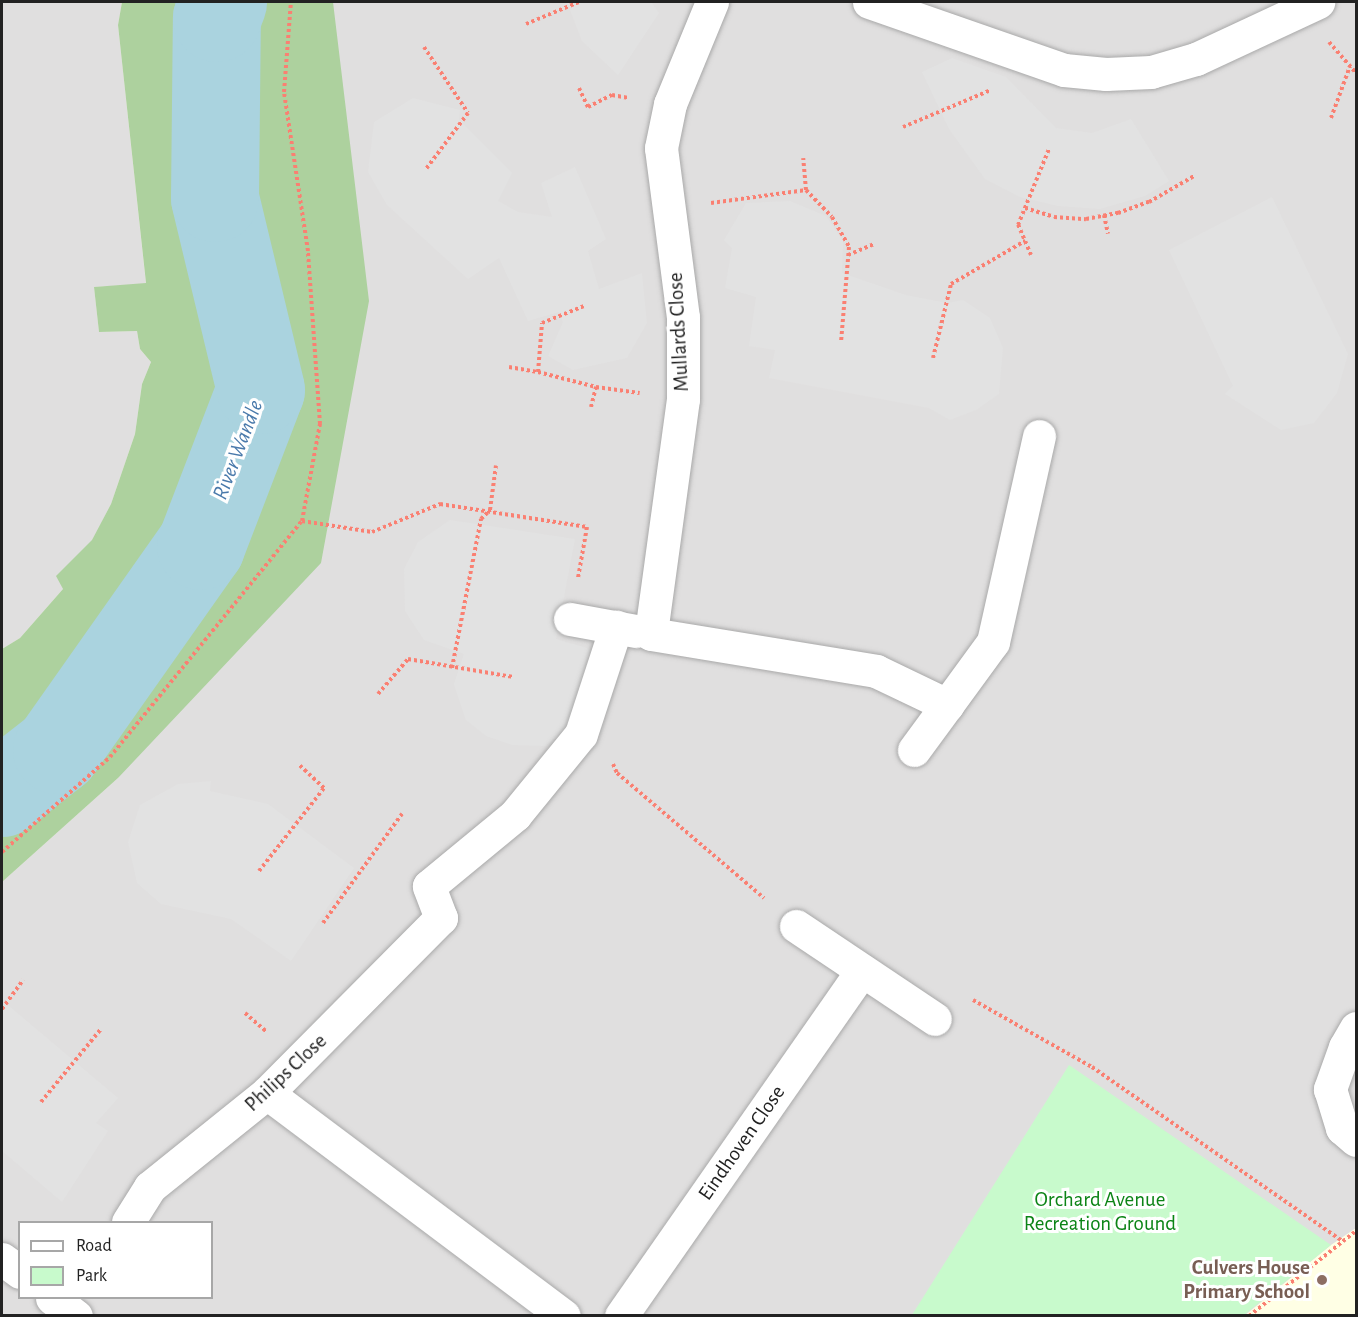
<!DOCTYPE html>
<html>
<head>
<meta charset="utf-8">
<style>
  body { margin:0 }
  #map { position:relative; width:1358px; height:1317px; overflow:hidden; background:#f2efe9; font-family:"Alegreya Sans",sans-serif }
  div>[style] { position:absolute }
  .residential>* { inset:0; background:#e0dfdf }
  .education>* { inset:0; background:#ffffe5 }
  .forest>* { inset:0; background:#add19e }
  .park>* { inset:0; background:#c8facc }
  .parking>* { inset:0; background:#e2e2e2 }
  .river>* { height:88px; margin:-44px; padding:0 44px; transform-origin:44px; border-radius:44px; background:#aad3df }
  .path>* { height:4px; margin-top:-2px; transform-origin:0; background:repeating-linear-gradient(90deg,#fa8072 0 3px,transparent 0 6px) }
  .roads { filter:drop-shadow(0 0 2px #a9a9a9) drop-shadow(0 0 2px #a9a9a9) }
  .minor>* { height:33px; margin:-16.5px; padding:0 16.5px; transform-origin:16.5px; border-radius:16.5px; background:#fff }
  .dots>* { width:16px; height:16px; translate:-50% -50%; box-sizing:border-box; border:3px solid #fff; border-radius:50% }
  span { translate:-50% -50%; white-space:nowrap; text-align:center; line-height:1.15; -webkit-text-stroke:6px #fff; paint-order:stroke }
  .street-label { font-size:21px; color:#222 }
  .park-label { font-size:21px; color:#0c8416 }
  .education-label { font-size:21px; color:#785e54; font-weight:700 }
  .right { translate:-100% -50%; text-align:right }
  .water-label { font-size:22px; color:#4a7aab; font-style:italic }
  .frame { position:absolute; inset:0; border:3px solid #222; pointer-events:none }
  .legend { position:absolute; left:18px; top:1221px; width:195px; height:78px; box-sizing:border-box; background:#fff; border:2px solid #a7a7a7; margin:0; padding:8px 10px; list-style:none; font-size:18px; color:#222 }
  .legend li { display:flex; align-items:center; gap:12px; height:30px }
  .legend b { width:30px; border:2px solid #a7a7a7 }
</style>
</head>
<body>
<div id="map">
  <div class="residential">
    <div style="clip-path:polygon(2px 2px,122px 2px,118px 25px,146px 284px,94px 287px,99px 332px,137px 331px,140px 349px,151px 362px,142px 384px,135px 434px,111px 504px,92px 541px,57px 576px,63px 589px,20px 638px,2px 649px)"></div>
    <div style="clip-path:polygon(evenodd,333px 2px,1356px 2px,1356px 1315px,2px 1315px,2px 882px,118px 778px,333px 2px,20px 1222px,212px 1222px,212px 1298px,20px 1298px,20px 1222px)"></div>
  </div>
  <div class="education">
    <div style="clip-path:polygon(1356px 1228px,1356px 1315px,1244px 1316px,1331px 1245px)"></div>
  </div>
  <div class="forest">
    <div style="clip-path:polygon(122px 2px,333px 2px,369px 301px,321px 563px,118px 778px,2px 882px,2px 649px,20px 638px,63px 589px,56px 576px,92px 540px,111px 504px,135px 434px,142px 384px,151px 362px,140px 349px,137px 331px,99px 332px,94px 287px,146px 283px,118px 25px)"></div>
  </div>
  <div class="park">
    <div style="clip-path:polygon(1069px 1065px,1331px 1245px,1244px 1315px,912px 1315px)"></div>
  </div>
  <div class="parking">
    <div style="clip-path:polygon(567px 2px,651px 2px,659px 13px,618px 75px,582px 41px)"></div>
    <div style="clip-path:polygon(952px 58px,1006px 77px,1056px 128px,1092px 133px,1131px 119px,1169px 181px,1145px 196px,1100px 209px,1058px 206px,1020px 197px,985px 179px,949px 129px,922px 72px)"></div>
    <div style="clip-path:polygon(413px 98px,460px 110px,459px 120px,512px 173px,498px 201px,518px 212px,552px 217px,541px 183px,575px 167px,606px 239px,588px 251px,599px 289px,642px 273px,647px 323px,627px 358px,573px 370px,548px 356px,563px 322px,559px 312px,528px 321px,499px 258px,468px 279px,387px 205px,368px 172px,374px 122px)"></div>
    <div style="clip-path:polygon(1272px 197px,1348px 354px,1337px 393px,1314px 423px,1281px 430px,1225px 394px,1233px 386px,1169px 250px)"></div>
    <div style="clip-path:polygon(790px 201px,826px 216px,843px 241px,842px 273px,906px 295px,947px 303px,963px 300px,990px 318px,1003px 348px,999px 394px,976px 410px,950px 420px,929px 408px,769px 378px,775px 350px,749px 346px,756px 297px,725px 288px,732px 248px,724px 240px,746px 203px)"></div>
    <div style="clip-path:polygon(450px 520px,575px 539px,556px 639px,590px 649px,567px 730px,545px 746px,512px 745px,486px 736px,466px 720px,454px 684px,464px 654px,424px 640px,405px 611px,404px 569px,418px 542px)"></div>
    <div style="clip-path:polygon(211px 781px,210px 791px,268px 804px,354px 868px,291px 961px,231px 919px,161px 904px,137px 883px,128px 842px,140px 805px,178px 784px)"></div>
    <div style="clip-path:polygon(2px 1000px,118px 1098px,96px 1123px,108px 1131px,62px 1202px,2px 1151px)"></div>
  </div>
  <div class="river">
    <div style="left:2px;top:793px;width:70px;rotate:-38deg"></div>
    <div style="left:57px;top:750px;width:250px;rotate:-54.8deg"></div>
    <div style="left:201px;top:546px;width:167px;rotate:-69deg"></div>
    <div style="left:261px;top:390px;width:197px;rotate:-103.5deg"></div>
    <div style="left:215px;top:198px;width:180px;rotate:-89.4deg"></div>
    <div style="left:217px;top:18px;width:17px;rotate:-69deg"></div>
  </div>
  <div class="path">
    <div style="left:526px;top:24px;width:57px;rotate:-22.5deg"></div>
    <div style="left:1329px;top:42px;width:41px;rotate:48.9deg"></div>
    <div style="left:424px;top:47px;width:79px;rotate:56.3deg"></div>
    <div style="left:468px;top:113px;width:70px;rotate:126.9deg"></div>
    <div style="left:579px;top:88px;width:21px;rotate:65deg"></div>
    <div style="left:588px;top:107px;width:27px;rotate:-27deg"></div>
    <div style="left:612px;top:95px;width:17px;rotate:10deg"></div>
    <div style="left:1331px;top:118px;width:55px;rotate:-69.9deg"></div>
    <div style="left:903px;top:127px;width:95px;rotate:-22.8deg"></div>
    <div style="left:806px;top:190px;width:37px;rotate:46deg"></div>
    <div style="left:832px;top:217px;width:34px;rotate:60deg"></div>
    <div style="left:849px;top:247px;width:96px;rotate:94.8deg"></div>
    <div style="left:711px;top:203px;width:96px;rotate:-7.8deg"></div>
    <div style="left:806px;top:190px;width:32px;rotate:-95deg"></div>
    <div style="left:1025px;top:208px;width:30px;rotate:17deg"></div>
    <div style="left:1054px;top:217px;width:32px;rotate:4deg"></div>
    <div style="left:1086px;top:219px;width:33px;rotate:-11deg"></div>
    <div style="left:1118px;top:213px;width:33px;rotate:-20deg"></div>
    <div style="left:1149px;top:202px;width:52px;rotate:-30deg"></div>
    <div style="left:1104px;top:215px;width:19px;rotate:78deg"></div>
    <div style="left:848px;top:255px;width:28px;rotate:-23deg"></div>
    <div style="left:1031px;top:255px;width:33px;rotate:-113deg"></div>
    <div style="left:1018px;top:225px;width:82px;rotate:-67.8deg"></div>
    <div style="left:933px;top:358px;width:76px;rotate:-76.3deg"></div>
    <div style="left:951px;top:284px;width:86px;rotate:-30.2deg"></div>
    <div style="left:509px;top:367px;width:29px;rotate:10deg"></div>
    <div style="left:538px;top:372px;width:49px;rotate:-85.3deg"></div>
    <div style="left:542px;top:323px;width:45px;rotate:-22deg"></div>
    <div style="left:538px;top:372px;width:60px;rotate:14.5deg"></div>
    <div style="left:591px;top:407px;width:21px;rotate:-76deg"></div>
    <div style="left:596px;top:387px;width:44px;rotate:7.8deg"></div>
    <div style="left:302px;top:521px;width:71px;rotate:8.9deg"></div>
    <div style="left:372px;top:532px;width:74px;rotate:-22.4deg"></div>
    <div style="left:440px;top:504px;width:149px;rotate:8.9deg"></div>
    <div style="left:587px;top:527px;width:52px;rotate:100deg"></div>
    <div style="left:452px;top:668px;width:152px;rotate:-79deg"></div>
    <div style="left:481px;top:519px;width:13px;rotate:-45deg"></div>
    <div style="left:490px;top:510px;width:45px;rotate:-82.4deg"></div>
    <div style="left:378px;top:694px;width:46px;rotate:-49.4deg"></div>
    <div style="left:408px;top:659px;width:107px;rotate:9.7deg"></div>
    <div style="left:613px;top:764px;width:10px;rotate:66deg"></div>
    <div style="left:617px;top:773px;width:193px;rotate:40.4deg"></div>
    <div style="left:2px;top:852px;width:144px;rotate:-41.3deg"></div>
    <div style="left:110px;top:757px;width:304px;rotate:-50.9deg"></div>
    <div style="left:302px;top:521px;width:99px;rotate:-79.5deg"></div>
    <div style="left:320px;top:424px;width:173px;rotate:-94deg"></div>
    <div style="left:308px;top:251px;width:161px;rotate:-98.6deg"></div>
    <div style="left:284px;top:92px;width:90px;rotate:-85.6deg"></div>
    <div style="left:259px;top:871px;width:105px;rotate:-51.9deg"></div>
    <div style="left:324px;top:788px;width:35px;rotate:-137deg"></div>
    <div style="left:323px;top:923px;width:135px;rotate:-54.1deg"></div>
    <div style="left:973px;top:1000px;width:137px;rotate:29.4deg"></div>
    <div style="left:1092px;top:1067px;width:305px;rotate:34.8deg"></div>
    <div style="left:2px;top:1009px;width:36px;rotate:-54deg"></div>
    <div style="left:245px;top:1013px;width:29px;rotate:41deg"></div>
    <div style="left:41px;top:1102px;width:94px;rotate:-50.6deg"></div>
    <div style="left:1249px;top:1316px;width:137px;rotate:-38.5deg"></div>
  </div>
  <div class="roads">
    <div class="minor">
      <div style="left:712px;top:2px;width:110px;rotate:112.4deg"></div>
      <div style="left:670px;top:104px;width:45px;rotate:101.6deg"></div>
      <div style="left:661px;top:148px;width:170px;rotate:82.6deg"></div>
      <div style="left:683px;top:317px;width:82px;rotate:90deg"></div>
      <div style="left:683px;top:399px;width:237px;rotate:97.8deg"></div>
      <div style="left:651px;top:634px;width:228px;rotate:9.3deg"></div>
      <div style="left:876px;top:671px;width:79px;rotate:25.6deg"></div>
      <div style="left:947px;top:705px;width:78px;rotate:-53.9deg"></div>
      <div style="left:993px;top:642px;width:211px;rotate:-77.4deg"></div>
      <div style="left:869px;top:2px;width:207px;rotate:19.2deg"></div>
      <div style="left:1064px;top:70px;width:42px;rotate:5.4deg"></div>
      <div style="left:1106px;top:74px;width:45px;rotate:-2.5deg"></div>
      <div style="left:1151px;top:72px;width:47px;rotate:-16.1deg"></div>
      <div style="left:1196px;top:59px;width:135px;rotate:-25deg"></div>
      <div style="left:570px;top:619px;width:67px;rotate:10.3deg"></div>
      <div style="left:914px;top:750px;width:56px;rotate:-53.7deg"></div>
      <div style="left:796px;top:926px;width:167px;rotate:33.8deg"></div>
      <div style="left:1356px;top:1028px;width:22px;rotate:120deg"></div>
      <div style="left:1345px;top:1047px;width:45px;rotate:109.7deg"></div>
      <div style="left:1330px;top:1089px;width:41px;rotate:72.9deg"></div>
      <div style="left:1342px;top:1128px;width:18px;rotate:41deg"></div>
      <div style="left:267px;top:1093px;width:371px;rotate:36.9deg"></div>
      <div style="left:128px;top:1222px;width:41px;rotate:-57.8deg"></div>
      <div style="left:150px;top:1187px;width:150px;rotate:-38.8deg"></div>
      <div style="left:267px;top:1093px;width:247px;rotate:-45.2deg"></div>
      <div style="left:441px;top:918px;width:34px;rotate:-111deg"></div>
      <div style="left:429px;top:886px;width:112px;rotate:-39.5deg"></div>
      <div style="left:515px;top:815px;width:104px;rotate:-50.8deg"></div>
      <div style="left:581px;top:734px;width:113px;rotate:-71.9deg"></div>
      <div style="left:2px;top:1259px;width:22px;rotate:36deg"></div>
      <div style="left:52px;top:1298px;width:30px;rotate:37deg"></div>
      <div style="left:621px;top:1316px;width:421px;rotate:-55.1deg"></div>
    </div>
  </div>
  <div class="dots">
    <div style="left:1322px;top:1280px;background:#8d6e63"></div>
  </div>
  <div class="street-label">
    <span style="left:679px;top:332px;rotate:-93deg">Mullards Close</span>
    <span style="left:286px;top:1073px;rotate:-43deg">Philips Close</span>
    <span style="left:742px;top:1143px;rotate:-55deg">Eindhoven Close</span>
  </div>
  <div class="park-label">
    <span style="left:1100px;top:1212px">Orchard Avenue<br>Recreation Ground</span>
  </div>
  <div class="education-label">
    <span class="right" style="left:1310px;top:1280px">Culvers House<br>Primary School</span>
  </div>
  <div class="water-label">
    <span style="left:238px;top:450px;rotate:-69deg">River Wandle</span>
  </div>
  <div class="frame"></div>
  <ul class="legend">
  <li><b style="height:8px;background:#fff"></b>Road</li>
  <li><b style="height:16px;background:#c8facc"></b>Park</li>
  </ul>
</div>
</body>
</html>
